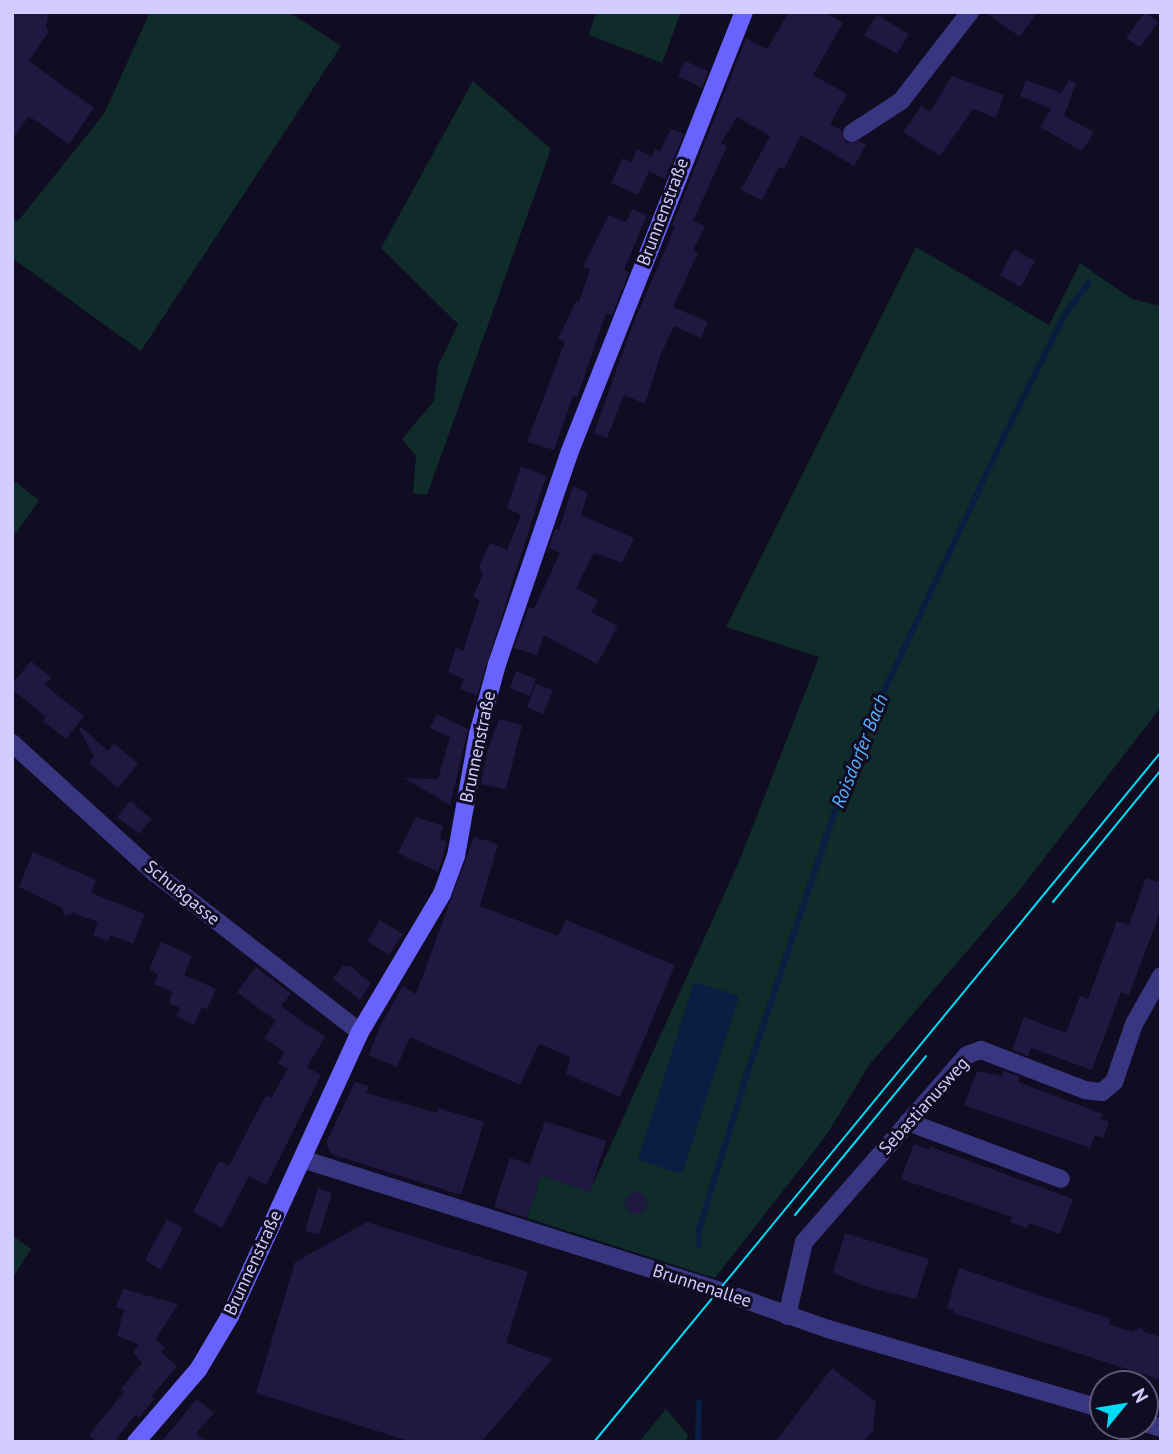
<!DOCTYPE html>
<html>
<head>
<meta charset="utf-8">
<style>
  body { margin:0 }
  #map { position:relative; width:1173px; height:1454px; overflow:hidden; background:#100c21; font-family:"PT Sans",sans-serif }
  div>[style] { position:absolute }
  .green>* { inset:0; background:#0f2b2a }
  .water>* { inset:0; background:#0a1e42 }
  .stream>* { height:6px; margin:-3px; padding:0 3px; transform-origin:3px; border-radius:3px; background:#0a1e42 }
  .building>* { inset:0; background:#211842 }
  .round { border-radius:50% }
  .street>* { height:18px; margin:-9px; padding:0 9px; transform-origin:9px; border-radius:9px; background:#393681 }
  .secondary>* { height:18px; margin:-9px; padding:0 9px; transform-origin:9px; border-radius:9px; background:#6863ff }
  .tram>* { height:2px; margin:-1px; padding:0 1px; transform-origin:1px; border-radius:1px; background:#00dcf7 }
  span { translate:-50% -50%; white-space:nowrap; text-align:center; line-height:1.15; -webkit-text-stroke:6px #100c21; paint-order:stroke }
  .street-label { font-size:18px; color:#d2ccff }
  .water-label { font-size:19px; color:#5ab1ff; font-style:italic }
  .frame { position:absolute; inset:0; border:14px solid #d2ccff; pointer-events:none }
  .north { position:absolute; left:1089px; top:1370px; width:70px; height:70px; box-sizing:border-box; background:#100c21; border:2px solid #5e597a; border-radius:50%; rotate:60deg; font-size:19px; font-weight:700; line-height:28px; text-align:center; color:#d2ccff }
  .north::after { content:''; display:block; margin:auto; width:24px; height:32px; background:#00dcf7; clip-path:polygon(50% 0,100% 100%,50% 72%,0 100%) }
</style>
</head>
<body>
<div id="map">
  <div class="green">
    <div style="clip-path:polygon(150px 12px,289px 12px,341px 46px,141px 351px,12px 258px,12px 218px,18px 221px,104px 114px)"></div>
    <div style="clip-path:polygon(596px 12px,681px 12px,662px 63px,589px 35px)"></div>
    <div style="clip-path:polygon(473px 81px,551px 149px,427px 495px,413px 493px,416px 456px,402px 439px,434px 401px,438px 366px,458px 324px,381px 248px)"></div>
    <div style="clip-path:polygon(916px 247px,1049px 325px,1080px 263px,1132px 299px,1161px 306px,1161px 707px,1022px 887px,870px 1064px,825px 1137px,715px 1278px,527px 1218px,541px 1175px,590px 1191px,740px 859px,819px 657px,726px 627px)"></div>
    <div style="clip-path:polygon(12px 479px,39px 500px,12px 539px)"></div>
    <div style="clip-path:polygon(12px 1235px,31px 1249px,12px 1279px)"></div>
    <div style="clip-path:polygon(666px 1409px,688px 1435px,686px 1442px,639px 1442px)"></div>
  </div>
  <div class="water">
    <div style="clip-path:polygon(694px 982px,739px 996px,682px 1174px,638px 1160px)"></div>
  </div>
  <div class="stream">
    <div style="left:699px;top:1246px;width:17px;rotate:-90deg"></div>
    <div style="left:699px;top:1229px;width:159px;rotate:-72.8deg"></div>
    <div style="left:746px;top:1077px;width:343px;rotate:-71.5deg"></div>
    <div style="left:855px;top:752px;width:363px;rotate:-64.7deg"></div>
    <div style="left:1010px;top:424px;width:125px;rotate:-63.4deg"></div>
    <div style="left:1066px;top:312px;width:37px;rotate:-52deg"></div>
    <div style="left:698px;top:1442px;width:40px;rotate:-88.6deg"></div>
  </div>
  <div class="building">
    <div style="clip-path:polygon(17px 12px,49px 12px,46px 28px,49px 31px,29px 61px,94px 108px,69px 144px,29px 116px,12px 139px,12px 19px)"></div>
    <div style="clip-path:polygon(789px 12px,825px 12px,843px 23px,813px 75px,847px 94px,830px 124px,841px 130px,846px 143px,860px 141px,866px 145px,854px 166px,801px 135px,784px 169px,779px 167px,762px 200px,741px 190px,770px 136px,737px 117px,721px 143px,727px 146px,693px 221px,705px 226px,693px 250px,698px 253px,673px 307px,708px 322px,701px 338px,674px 326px,661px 354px,645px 404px,624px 395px,607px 438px,594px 433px,633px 324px,675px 227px,672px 226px,746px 38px,767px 49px)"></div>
    <div style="clip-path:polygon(985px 12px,1037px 12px,1020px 37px)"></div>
    <div style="clip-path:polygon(1145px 12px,1158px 22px,1140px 47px,1126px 38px)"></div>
    <div style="clip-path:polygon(877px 15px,909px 34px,897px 54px,864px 35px)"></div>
    <div style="clip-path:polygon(685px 61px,708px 71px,702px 88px,678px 76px)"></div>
    <div style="clip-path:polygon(952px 76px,1004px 95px,996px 118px,973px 109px,940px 156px,903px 132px,921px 106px,930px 112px)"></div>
    <div style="clip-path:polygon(1026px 80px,1061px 93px,1069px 80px,1076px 83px,1064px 116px,1094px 132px,1082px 151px,1040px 127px,1051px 109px,1020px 96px)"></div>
    <div style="clip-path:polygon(671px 129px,684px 134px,665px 179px,649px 171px,638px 195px,611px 183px,623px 158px,631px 163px,637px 149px,652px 157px,655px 149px,660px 151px)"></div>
    <div style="clip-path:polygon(632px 209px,647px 215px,624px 270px,629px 272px,612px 315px,606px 313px,577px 398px,573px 396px,554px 450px,527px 442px,565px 342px,558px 339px,576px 301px,579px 302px,590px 269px,583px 266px,609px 215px,626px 222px)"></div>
    <div style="clip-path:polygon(1014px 249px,1035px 261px,1021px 287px,1000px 275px)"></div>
    <div style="clip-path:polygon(521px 466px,546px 476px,477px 695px,460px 689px,464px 679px,448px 672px,456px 647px,463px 651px,480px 600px,473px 597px,483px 574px,479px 567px,490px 543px,507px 550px,521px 515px,507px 508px)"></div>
    <div style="clip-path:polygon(573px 486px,588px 493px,581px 515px,634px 538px,622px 563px,594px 553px,576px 588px,598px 600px,591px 612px,618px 626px,597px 664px,544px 635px,537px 655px,514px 648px,529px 607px,534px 609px,560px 553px,549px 548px,555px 529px,559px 530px)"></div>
    <div style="clip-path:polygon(31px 661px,51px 677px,45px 685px,84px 716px,66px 739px,43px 721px,46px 717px,12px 689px,12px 684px)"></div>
    <div style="clip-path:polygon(516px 671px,536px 679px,530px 696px,510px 688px)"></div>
    <div style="clip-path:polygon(536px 684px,553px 690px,543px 714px,527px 707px)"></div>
    <div style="clip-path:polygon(437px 714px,468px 729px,450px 805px,404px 778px,438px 779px,450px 737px,430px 728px)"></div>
    <div style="clip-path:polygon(499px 719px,522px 725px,506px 789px,481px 784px,486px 755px)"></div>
    <div style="clip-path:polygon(81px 727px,108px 751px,114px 743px,138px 764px,118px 788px,89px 763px,94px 756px,79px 729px)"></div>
    <div style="clip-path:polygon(130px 801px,152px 819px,139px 834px,117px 817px)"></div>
    <div style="clip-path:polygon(416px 817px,443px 826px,440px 839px,447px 842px,438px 872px,398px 853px)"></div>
    <div style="clip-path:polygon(474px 837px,498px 844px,480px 906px,558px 936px,566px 920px,675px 965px,620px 1097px,566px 1074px,570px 1057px,539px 1044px,520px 1085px,410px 1037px,397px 1067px,369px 1055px,380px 1026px,403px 986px,416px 994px)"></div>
    <div style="clip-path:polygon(33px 852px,96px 880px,91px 893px,145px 914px,133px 944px,110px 935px,108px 941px,93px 935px,98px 922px,73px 913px,65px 916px,62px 908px,19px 887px)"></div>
    <div style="clip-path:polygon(1146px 878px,1161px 883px,1161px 909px,1129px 995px,1121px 992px,1092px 1070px,1031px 1048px,1028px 1056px,1012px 1050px,1024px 1017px,1066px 1033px,1080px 996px,1088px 999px,1117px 921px,1129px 925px)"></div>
    <div style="clip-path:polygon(380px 920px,403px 934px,389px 955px,367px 941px)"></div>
    <div style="clip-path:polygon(161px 942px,192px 956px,184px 975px,216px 989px,207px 1009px,202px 1007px,194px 1025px,176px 1016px,180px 1008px,169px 1003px,172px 992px,154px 984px,158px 974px,149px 970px)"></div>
    <div style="clip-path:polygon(343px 966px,350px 966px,371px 983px,360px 1000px,333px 979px)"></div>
    <div style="clip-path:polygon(256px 967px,291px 994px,281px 1006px,325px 1037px,307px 1067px,321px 1075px,266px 1185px,249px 1176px,222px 1228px,193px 1212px,219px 1161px,229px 1166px,266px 1095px,271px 1098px,288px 1069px,278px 1063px,285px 1052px,264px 1038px,276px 1021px,237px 992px)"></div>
    <div style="clip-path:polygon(977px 1071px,1002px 1076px,1004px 1071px,1020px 1077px,1018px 1082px,1103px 1114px,1101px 1119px,1109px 1122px,1103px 1138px,1095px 1135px,1090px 1148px,964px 1105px)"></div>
    <div style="clip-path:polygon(355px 1082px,369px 1086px,366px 1093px,437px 1113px,438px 1108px,484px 1122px,461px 1195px,331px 1154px,326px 1143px)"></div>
    <div style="clip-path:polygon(545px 1121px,606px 1141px,590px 1192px,541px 1175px,527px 1218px,494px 1207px,510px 1158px,530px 1164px)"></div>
    <div style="clip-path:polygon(914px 1144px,930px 1150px,931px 1147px,1073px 1199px,1060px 1234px,1029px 1223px,1026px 1228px,1010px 1222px,1012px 1217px,901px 1179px)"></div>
    <div style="clip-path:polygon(318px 1188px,332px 1193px,319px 1235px,305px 1231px)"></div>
    <div class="round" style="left:625px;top:1192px;width:22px;height:22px"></div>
    <div style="clip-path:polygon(167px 1219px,183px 1228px,161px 1270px,145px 1260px)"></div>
    <div style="clip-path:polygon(367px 1222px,528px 1272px,506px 1343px,552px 1359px,481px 1442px,412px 1442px,256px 1393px,295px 1262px)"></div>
    <div style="clip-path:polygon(845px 1233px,929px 1259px,916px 1299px,871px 1288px,833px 1273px)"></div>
    <div style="clip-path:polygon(959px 1268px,1111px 1319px,1109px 1324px,1132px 1332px,1141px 1327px,1144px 1332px,1161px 1337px,1161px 1380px,953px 1313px,954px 1310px,947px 1308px)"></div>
    <div style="clip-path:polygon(123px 1289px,178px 1304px,156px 1339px,165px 1348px,161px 1352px,177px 1366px,151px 1397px,154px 1399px,139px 1418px,135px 1415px,114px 1442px,97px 1442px,89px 1435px,124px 1392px,121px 1389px,142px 1363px,133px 1352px,139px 1344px,117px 1336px,124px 1310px,116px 1307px)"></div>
    <div style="clip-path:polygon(832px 1368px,876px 1402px,873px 1431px,863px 1442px,775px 1442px)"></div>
    <div style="clip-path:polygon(197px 1399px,214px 1413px,196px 1433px,208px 1442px,161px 1442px)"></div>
  </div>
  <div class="street">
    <div style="left:852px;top:133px;width:59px;rotate:-33.1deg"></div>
    <div style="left:901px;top:101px;width:113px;rotate:-52.2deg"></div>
    <div style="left:12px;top:743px;width:193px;rotate:42.3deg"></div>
    <div style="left:155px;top:873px;width:259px;rotate:37.8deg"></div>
    <div style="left:908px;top:1122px;width:163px;rotate:20.4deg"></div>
    <div style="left:302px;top:1159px;width:448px;rotate:17.5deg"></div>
    <div style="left:729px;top:1294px;width:105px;rotate:19.5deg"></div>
    <div style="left:828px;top:1329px;width:286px;rotate:16.2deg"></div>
    <div style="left:787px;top:1316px;width:76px;rotate:-77.1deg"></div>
    <div style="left:804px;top:1242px;width:248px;rotate:-48.9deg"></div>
    <div style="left:967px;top:1055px;width:15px;rotate:-20deg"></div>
    <div style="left:981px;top:1050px;width:111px;rotate:21deg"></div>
    <div style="left:1085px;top:1090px;width:17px;rotate:7deg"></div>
    <div style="left:1102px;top:1092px;width:16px;rotate:-40deg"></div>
    <div style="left:1114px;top:1082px;width:61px;rotate:-71deg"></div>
    <div style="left:1134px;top:1024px;width:55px;rotate:-60.6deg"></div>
    <div style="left:1145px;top:1423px;width:17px;rotate:17deg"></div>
  </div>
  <div class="secondary">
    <div style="left:136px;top:1442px;width:95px;rotate:-49.3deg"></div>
    <div style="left:198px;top:1370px;width:63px;rotate:-59.3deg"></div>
    <div style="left:230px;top:1316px;width:312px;rotate:-65.4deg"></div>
    <div style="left:360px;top:1032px;width:161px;rotate:-59.3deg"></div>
    <div style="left:442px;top:894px;width:40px;rotate:-69.8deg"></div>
    <div style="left:456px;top:856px;width:124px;rotate:-79.8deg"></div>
    <div style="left:478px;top:734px;width:73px;rotate:-74.8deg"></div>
    <div style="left:497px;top:664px;width:225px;rotate:-71.1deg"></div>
    <div style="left:570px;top:451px;width:472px;rotate:-68.4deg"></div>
  </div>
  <div class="tram">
    <div style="left:1053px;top:902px;width:171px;rotate:-50.7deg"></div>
    <div style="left:795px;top:1215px;width:206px;rotate:-50.5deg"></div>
    <div style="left:594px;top:1442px;width:893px;rotate:-50.59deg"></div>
  </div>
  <div class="street-label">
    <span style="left:663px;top:212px;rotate:-69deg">Brunnenstraße</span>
    <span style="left:478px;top:747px;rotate:-78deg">Brunnenstraße</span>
    <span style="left:182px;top:893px;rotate:39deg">Schußgasse</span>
    <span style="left:924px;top:1106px;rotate:-48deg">Sebastianusweg</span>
    <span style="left:253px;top:1263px;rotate:-65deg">Brunnenstraße</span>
    <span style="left:702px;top:1286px;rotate:18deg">Brunnenallee</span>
  </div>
  <div class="water-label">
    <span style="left:860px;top:751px;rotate:-68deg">Roisdorfer Bach</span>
  </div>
  <div class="frame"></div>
  <div class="north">N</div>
</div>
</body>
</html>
